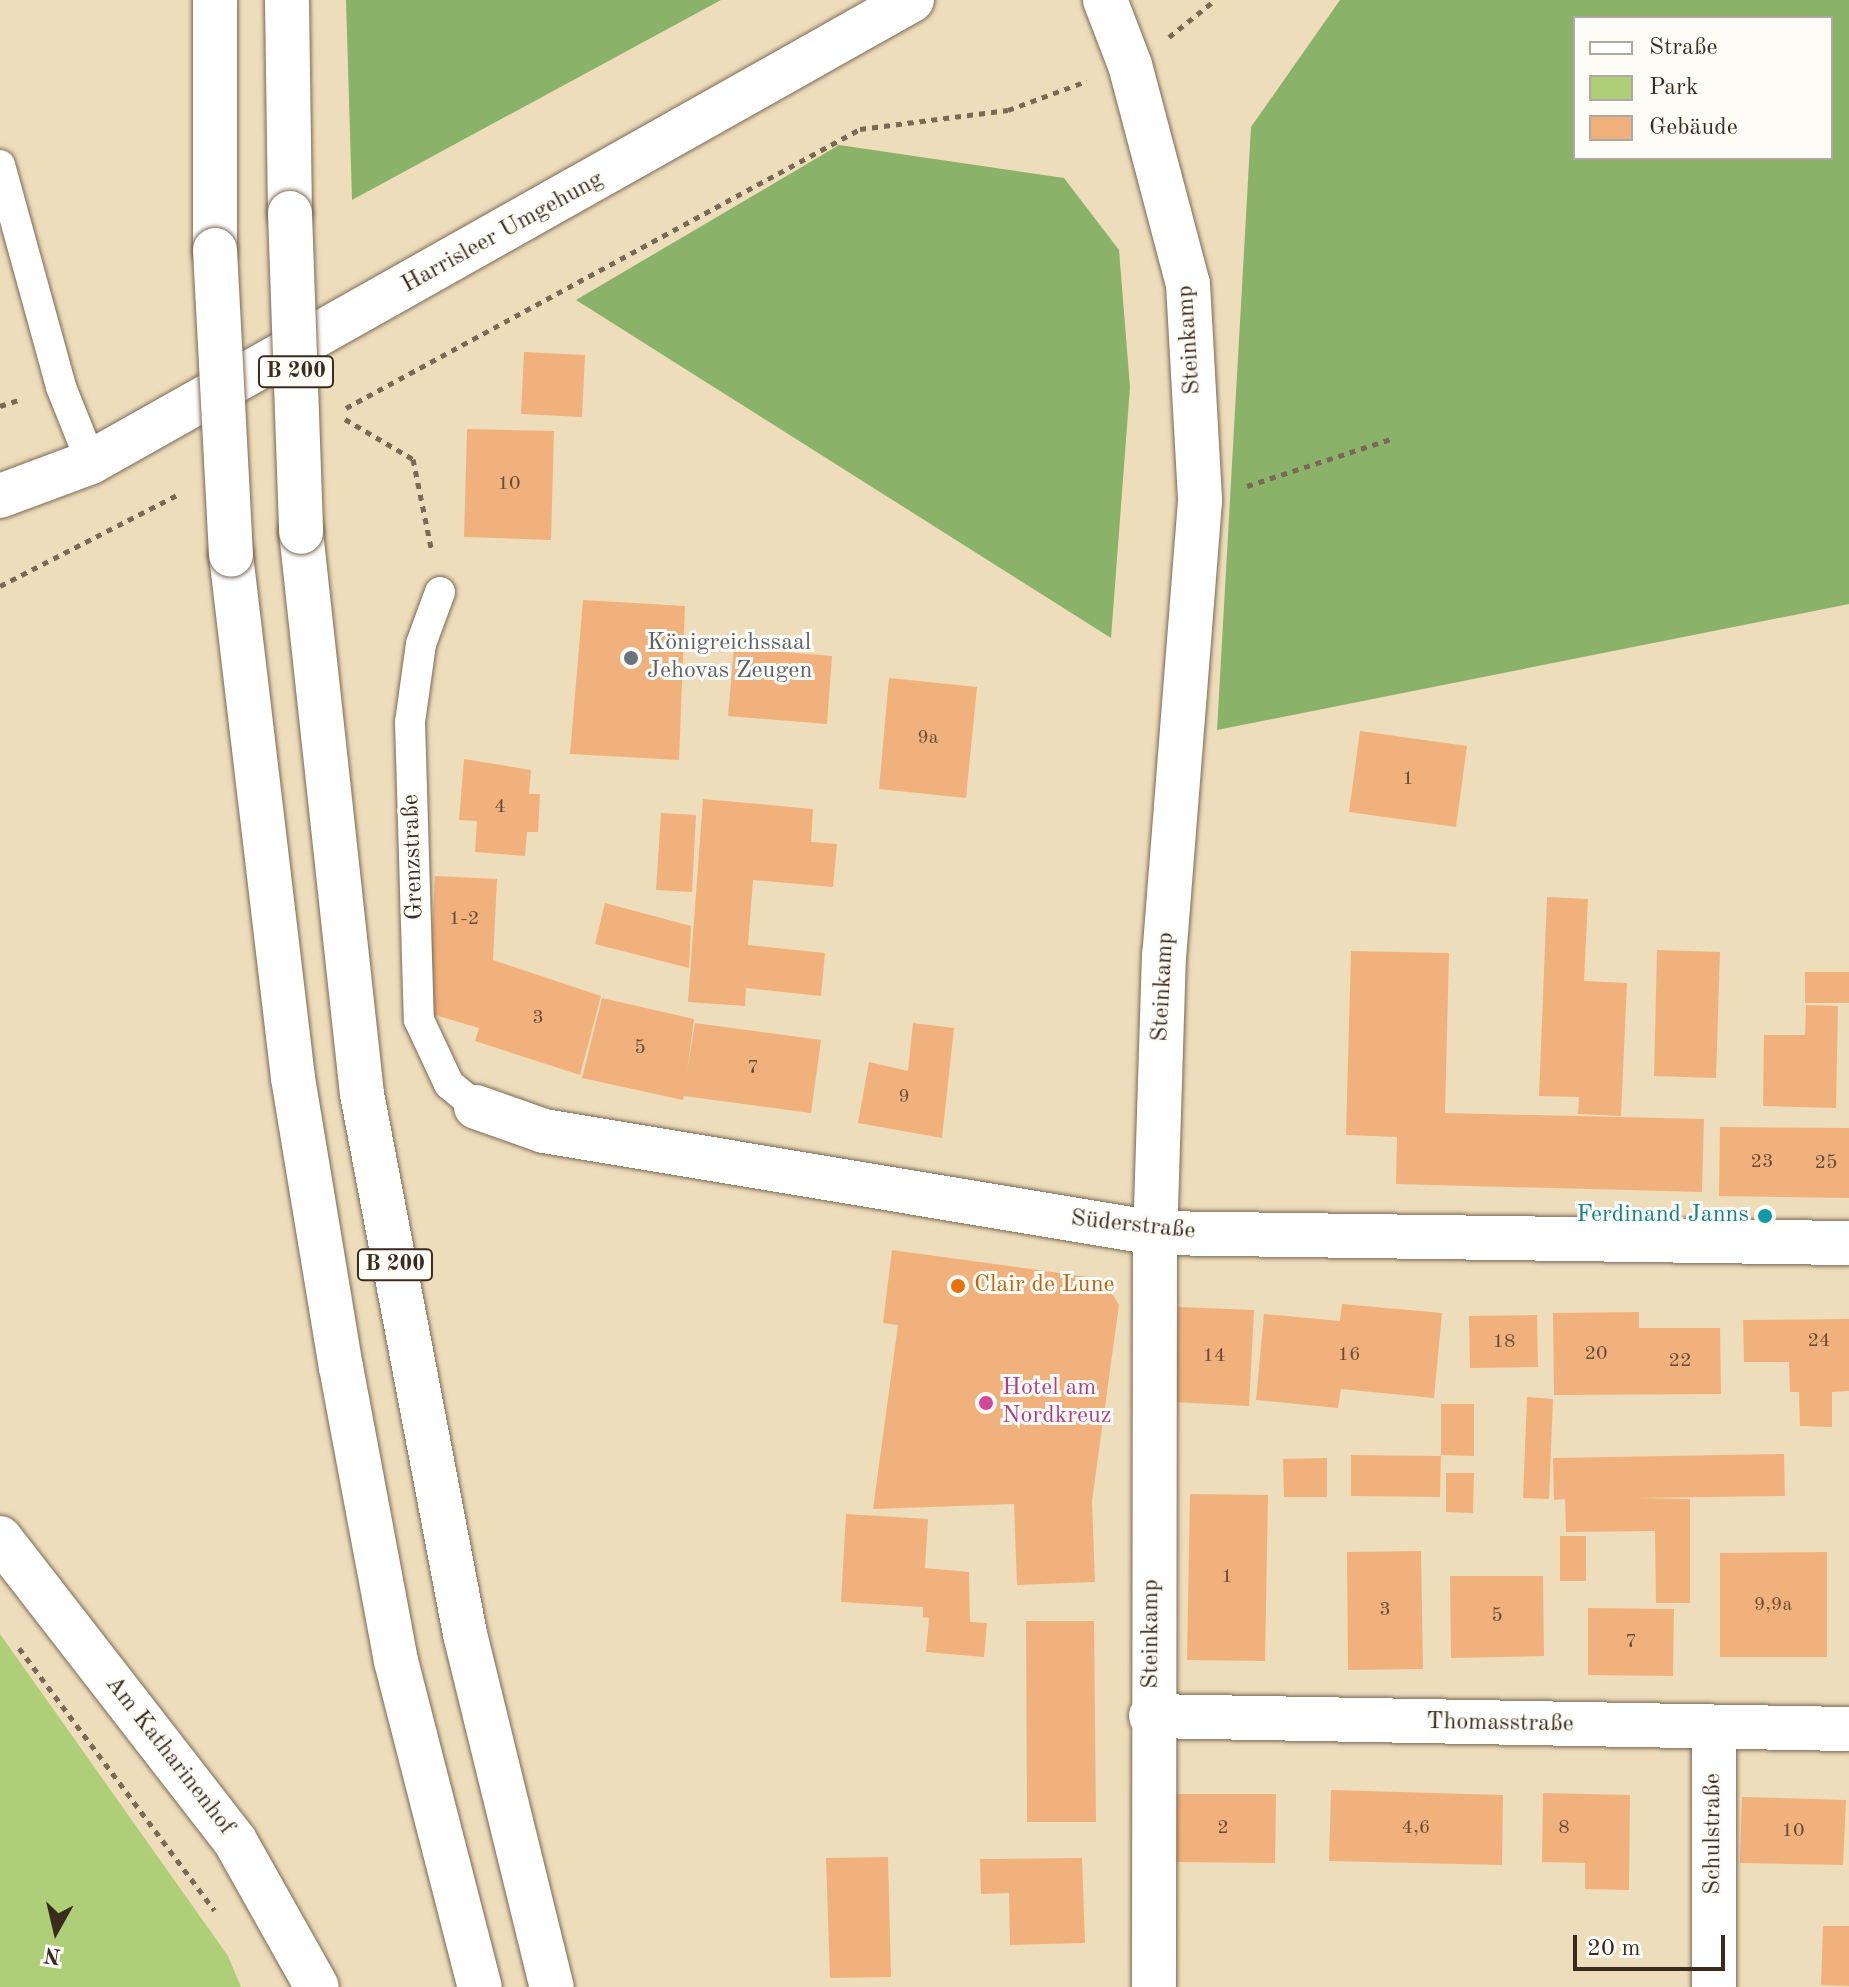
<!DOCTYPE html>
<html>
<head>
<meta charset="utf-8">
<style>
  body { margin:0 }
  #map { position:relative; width:1849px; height:1987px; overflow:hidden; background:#edb; font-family:"Old Standard TT",serif }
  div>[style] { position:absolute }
  .green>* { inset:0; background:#aecf77 }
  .forest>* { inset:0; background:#8ab268 }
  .building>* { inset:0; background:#f1b17c }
  .path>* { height:5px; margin-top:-2.5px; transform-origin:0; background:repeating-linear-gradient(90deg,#7a6955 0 6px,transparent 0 12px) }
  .roads { filter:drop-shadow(0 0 2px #7a6955) drop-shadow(0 0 2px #7a6955) }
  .lane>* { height:30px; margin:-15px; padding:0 15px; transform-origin:15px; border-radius:15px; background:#fff }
  .street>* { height:44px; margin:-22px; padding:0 22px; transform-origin:22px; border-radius:22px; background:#fff }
  .secondary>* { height:44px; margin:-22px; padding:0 22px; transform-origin:22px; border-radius:22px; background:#fff }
  .highway>* { height:44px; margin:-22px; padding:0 22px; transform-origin:22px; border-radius:22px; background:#fff }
  .bridges { filter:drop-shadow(0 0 2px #7a6955) drop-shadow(0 0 2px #7a6955) }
  .highway-bridge>* { height:44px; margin:-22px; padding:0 22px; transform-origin:22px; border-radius:22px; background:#fff }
  .dots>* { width:22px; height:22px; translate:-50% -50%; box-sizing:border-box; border:4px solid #fdfcf7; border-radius:50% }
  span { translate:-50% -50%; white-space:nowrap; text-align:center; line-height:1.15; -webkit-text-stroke:6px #fdfcf7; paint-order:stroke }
  .number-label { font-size:20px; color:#684c36 }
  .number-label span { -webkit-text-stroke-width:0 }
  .shield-label span { padding:2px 6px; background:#fdfcf7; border:2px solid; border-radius:6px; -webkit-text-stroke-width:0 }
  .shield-label { font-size:22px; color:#3b2a1e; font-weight:700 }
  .street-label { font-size:24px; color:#3b2a1e }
  .worship-label { font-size:24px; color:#5b616d }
  .left { translate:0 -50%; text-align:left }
  .culture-label { font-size:24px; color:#0d838f }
  .right { translate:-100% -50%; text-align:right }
  .food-label { font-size:24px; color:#c56008 }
  .hotel-label { font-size:24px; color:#b23c85 }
  .legend { position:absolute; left:1573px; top:16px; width:260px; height:144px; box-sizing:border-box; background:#fdfcf7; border:2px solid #afa8a0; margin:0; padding:10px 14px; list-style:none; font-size:24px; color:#3b2a1e }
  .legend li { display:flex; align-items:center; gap:16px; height:40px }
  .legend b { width:40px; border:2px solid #afa8a0 }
  .north { position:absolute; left:16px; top:1891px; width:80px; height:80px; -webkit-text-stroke:6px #fdfcf7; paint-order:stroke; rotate:188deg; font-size:22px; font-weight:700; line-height:32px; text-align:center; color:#3b2a1e }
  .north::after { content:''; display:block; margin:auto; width:28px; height:36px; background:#3b2a1e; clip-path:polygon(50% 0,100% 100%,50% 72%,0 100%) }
  .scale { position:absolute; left:1573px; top:1935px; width:152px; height:36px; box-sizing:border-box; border:4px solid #3b2a1e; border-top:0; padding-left:10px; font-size:24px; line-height:28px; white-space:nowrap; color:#3b2a1e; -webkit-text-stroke:6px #fdfcf7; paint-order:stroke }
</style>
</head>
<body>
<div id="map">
  <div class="green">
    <div style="clip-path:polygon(0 1634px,228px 1956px,241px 1987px,0 1987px)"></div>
  </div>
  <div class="forest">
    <div style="clip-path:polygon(346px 0,721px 0,352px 200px)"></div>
    <div style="clip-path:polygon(evenodd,1340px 0,1849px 0,1849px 604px,1217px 730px,1251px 127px,1340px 0,1575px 18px,1831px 18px,1831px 158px,1575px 158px,1575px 18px)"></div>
    <div style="clip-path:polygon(839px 145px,1064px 178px,1119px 250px,1130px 387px,1111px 638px,576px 300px)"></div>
  </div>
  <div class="building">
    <div style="clip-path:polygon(524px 352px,585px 355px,582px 417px,521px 414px)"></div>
    <div style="clip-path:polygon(467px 429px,554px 431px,551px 540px,464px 537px)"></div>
    <div style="clip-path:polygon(583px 600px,685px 606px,679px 760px,570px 754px)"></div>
    <div style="clip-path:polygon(734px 648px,832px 656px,827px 724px,728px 716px)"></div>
    <div style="clip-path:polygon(889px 678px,977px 687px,966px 798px,879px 789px)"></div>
    <div style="clip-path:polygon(1360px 731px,1467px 746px,1456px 827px,1349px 812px)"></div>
    <div style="clip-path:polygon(464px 759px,531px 770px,529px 794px,540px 794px,538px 832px,527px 832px,525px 856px,475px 852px,477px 821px,459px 820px)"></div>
    <div style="clip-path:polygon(703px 799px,813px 809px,811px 842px,837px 844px,833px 887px,753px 880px,748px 945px,825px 953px,821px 996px,746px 988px,745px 1006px,688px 1002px)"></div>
    <div style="clip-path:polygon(661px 813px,696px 815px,692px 892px,656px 890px)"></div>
    <div style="clip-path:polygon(435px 876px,497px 879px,493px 960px,601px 996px,580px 1075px,475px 1041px,479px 1028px,428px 1013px)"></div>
    <div style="clip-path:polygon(1547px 897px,1588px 899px,1584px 981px,1627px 983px,1621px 1116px,1578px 1114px,1579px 1097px,1539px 1096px)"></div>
    <div style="clip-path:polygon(605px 903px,691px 926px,689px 968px,595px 944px)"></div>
    <div style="clip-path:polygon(1657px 950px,1720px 952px,1716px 1078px,1654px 1076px)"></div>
    <div style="clip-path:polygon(1351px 951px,1449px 953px,1445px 1113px,1704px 1119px,1702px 1192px,1396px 1184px,1397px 1137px,1346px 1135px)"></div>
    <div style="clip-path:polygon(1805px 972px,1849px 972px,1849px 1003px,1805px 1003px)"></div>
    <div style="clip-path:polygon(602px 998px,694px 1019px,687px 1072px,695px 1023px,821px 1040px,811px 1113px,684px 1096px,683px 1100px,582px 1078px)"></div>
    <div style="clip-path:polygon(1806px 1005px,1838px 1006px,1836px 1108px,1763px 1106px,1764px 1035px,1805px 1035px)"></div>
    <div style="clip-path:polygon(913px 1023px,954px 1028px,942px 1138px,858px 1123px,869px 1062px,908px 1071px)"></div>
    <div style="clip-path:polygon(1720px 1127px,1849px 1128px,1849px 1198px,1719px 1196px)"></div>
    <div style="clip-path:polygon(892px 1250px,1103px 1279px,1119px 1305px,1092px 1501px,1095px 1582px,1017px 1585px,1014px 1504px,873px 1509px,898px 1325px,883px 1323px)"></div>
    <div style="clip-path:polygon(1342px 1304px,1442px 1313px,1434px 1398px,1341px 1389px,1338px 1408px,1256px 1400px,1264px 1314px,1340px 1321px)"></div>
    <div style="clip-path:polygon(1178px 1307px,1254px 1310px,1249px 1406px,1174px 1402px)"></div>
    <div style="clip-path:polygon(1639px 1312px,1639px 1328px,1720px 1328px,1721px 1394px,1554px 1395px,1553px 1313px)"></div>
    <div style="clip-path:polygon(1537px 1315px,1538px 1367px,1470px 1368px,1469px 1316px)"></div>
    <div style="clip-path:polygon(1849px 1319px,1849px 1391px,1832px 1392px,1832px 1427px,1800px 1426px,1799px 1392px,1790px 1392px,1789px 1362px,1744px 1362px,1743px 1320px)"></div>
    <div style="clip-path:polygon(1527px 1397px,1553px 1399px,1549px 1499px,1523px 1498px)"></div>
    <div style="clip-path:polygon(1441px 1404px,1474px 1404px,1474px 1456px,1441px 1455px)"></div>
    <div style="clip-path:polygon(1784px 1454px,1785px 1496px,1636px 1498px,1690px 1499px,1690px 1603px,1656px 1603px,1655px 1531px,1566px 1532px,1565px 1499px,1554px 1500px,1553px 1458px)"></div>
    <div style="clip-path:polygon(1351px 1455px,1441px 1456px,1440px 1497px,1351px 1496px)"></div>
    <div style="clip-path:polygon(1327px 1458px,1327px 1497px,1284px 1497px,1283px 1459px)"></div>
    <div style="clip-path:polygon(1446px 1473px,1474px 1473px,1473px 1513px,1446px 1512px)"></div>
    <div style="clip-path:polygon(1190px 1494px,1268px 1495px,1265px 1661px,1187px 1660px)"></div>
    <div style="clip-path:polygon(846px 1514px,928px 1519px,925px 1568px,969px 1572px,970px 1622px,987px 1623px,984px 1657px,926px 1652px,929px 1618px,923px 1617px,923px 1607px,841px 1602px)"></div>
    <div style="clip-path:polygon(1560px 1536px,1586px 1536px,1586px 1581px,1560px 1581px)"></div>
    <div style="clip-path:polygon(1421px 1551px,1423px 1669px,1348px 1670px,1347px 1552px)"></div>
    <div style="clip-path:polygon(1827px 1552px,1827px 1657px,1720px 1657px,1720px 1553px)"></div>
    <div style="clip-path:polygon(1450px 1576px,1543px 1576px,1544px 1656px,1451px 1658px)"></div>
    <div style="clip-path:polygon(1588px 1608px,1674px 1609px,1673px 1676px,1588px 1675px)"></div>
    <div style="clip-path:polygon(1026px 1621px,1094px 1621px,1096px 1822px,1027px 1822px)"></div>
    <div style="clip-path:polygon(1331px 1790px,1503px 1795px,1502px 1865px,1329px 1861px)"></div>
    <div style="clip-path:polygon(1543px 1793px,1630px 1795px,1629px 1890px,1585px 1889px,1585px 1863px,1542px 1862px)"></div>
    <div style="clip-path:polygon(1171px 1794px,1276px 1794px,1275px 1863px,1171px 1862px)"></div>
    <div style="clip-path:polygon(1742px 1797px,1846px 1800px,1843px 1865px,1740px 1863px)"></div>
    <div style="clip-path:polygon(888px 1857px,891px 1977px,830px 1978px,826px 1858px)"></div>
    <div style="clip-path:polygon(1082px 1858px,1085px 1943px,1010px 1945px,1009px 1893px,981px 1894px,980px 1859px)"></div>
    <div style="clip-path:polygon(1823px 1926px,1849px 1926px,1849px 1986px,1821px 1985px)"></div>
  </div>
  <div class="path">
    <div style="left:1169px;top:37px;width:59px;rotate:-38.8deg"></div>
    <div style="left:0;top:406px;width:23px;rotate:-18deg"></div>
    <div style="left:346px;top:408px;width:585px;rotate:-28.49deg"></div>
    <div style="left:860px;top:129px;width:149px;rotate:-7.3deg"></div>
    <div style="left:1008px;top:110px;width:84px;rotate:-20.2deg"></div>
    <div style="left:345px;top:419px;width:79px;rotate:30.5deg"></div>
    <div style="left:413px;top:459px;width:95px;rotate:78.5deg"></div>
    <div style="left:1247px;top:486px;width:151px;rotate:-18.1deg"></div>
    <div style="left:0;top:586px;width:203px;rotate:-27.2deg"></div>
    <div style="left:19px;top:1648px;width:327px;rotate:53.3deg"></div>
  </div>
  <div class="roads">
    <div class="lane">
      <div style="left:0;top:165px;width:230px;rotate:74.6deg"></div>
      <div style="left:61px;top:387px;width:81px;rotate:68.2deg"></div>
      <div style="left:440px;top:592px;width:55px;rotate:110.1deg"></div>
      <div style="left:421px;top:644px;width:79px;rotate:98deg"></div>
      <div style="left:410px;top:722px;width:298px;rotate:88.3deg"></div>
      <div style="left:419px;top:1020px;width:71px;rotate:64.9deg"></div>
      <div style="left:449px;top:1084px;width:35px;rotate:40deg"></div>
    </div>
    <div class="street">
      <div style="left:1105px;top:0;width:70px;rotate:69deg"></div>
      <div style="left:1130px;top:65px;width:227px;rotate:75.2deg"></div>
      <div style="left:1188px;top:284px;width:217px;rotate:86.8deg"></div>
      <div style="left:1200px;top:501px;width:454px;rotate:94.5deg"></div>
      <div style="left:1164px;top:954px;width:279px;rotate:91.8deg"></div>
      <div style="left:1155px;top:1233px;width:754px;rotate:90.08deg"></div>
      <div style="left:476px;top:1107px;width:72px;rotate:19.4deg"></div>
      <div style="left:544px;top:1131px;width:619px;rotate:9.48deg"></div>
      <div style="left:1155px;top:1233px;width:694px;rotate:0.83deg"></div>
      <div style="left:1151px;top:1716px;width:698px;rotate:1.07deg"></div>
      <div style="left:1714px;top:1729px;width:258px;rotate:90deg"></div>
    </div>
    <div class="secondary">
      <div style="left:0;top:496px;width:97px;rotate:-20.5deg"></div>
      <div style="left:91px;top:462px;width:942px;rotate:-29.37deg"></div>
      <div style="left:0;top:1538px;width:383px;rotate:52.2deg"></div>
      <div style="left:235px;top:1841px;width:167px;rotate:60.7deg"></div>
    </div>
    <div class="highway">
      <div style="left:215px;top:0;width:250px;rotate:90deg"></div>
      <div style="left:287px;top:0;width:213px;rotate:89.2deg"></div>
      <div style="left:301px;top:532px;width:565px;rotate:83.81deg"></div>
      <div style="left:362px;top:1094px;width:550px;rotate:79.2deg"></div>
      <div style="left:465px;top:1634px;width:364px;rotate:76.2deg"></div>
      <div style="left:231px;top:555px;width:527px;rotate:83.24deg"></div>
      <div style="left:293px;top:1078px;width:293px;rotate:80.6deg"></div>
      <div style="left:341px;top:1367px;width:299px;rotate:79.4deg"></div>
      <div style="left:396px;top:1661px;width:337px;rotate:75.6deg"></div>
    </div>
  </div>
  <div class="bridges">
    <div class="highway-bridge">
      <div style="left:290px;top:213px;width:319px;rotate:88deg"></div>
      <div style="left:215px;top:250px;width:305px;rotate:87deg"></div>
    </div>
  </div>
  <div class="dots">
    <div style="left:631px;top:658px;background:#6b7280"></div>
    <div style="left:1765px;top:1216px;background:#0f9aa8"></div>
    <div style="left:958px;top:1286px;background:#e8710a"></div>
    <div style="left:986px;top:1403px;background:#d1479c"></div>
  </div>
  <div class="number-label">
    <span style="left:509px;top:484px">10</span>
    <span style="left:928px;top:738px">9a</span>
    <span style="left:1408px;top:779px">1</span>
    <span style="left:500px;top:807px">4</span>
    <span style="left:464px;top:919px">1-2</span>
    <span style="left:538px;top:1018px">3</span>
    <span style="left:640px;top:1048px">5</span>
    <span style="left:753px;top:1068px">7</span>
    <span style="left:904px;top:1097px">9</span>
    <span style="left:1762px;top:1162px">23</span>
    <span style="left:1826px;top:1163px">25</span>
    <span style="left:1819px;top:1341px">24</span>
    <span style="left:1504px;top:1342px">18</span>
    <span style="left:1596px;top:1354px">20</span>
    <span style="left:1349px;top:1355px">16</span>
    <span style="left:1214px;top:1356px">14</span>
    <span style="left:1680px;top:1361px">22</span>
    <span style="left:1227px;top:1577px">1</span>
    <span style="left:1773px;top:1605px">9,9a</span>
    <span style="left:1385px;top:1610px">3</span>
    <span style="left:1497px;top:1616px">5</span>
    <span style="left:1631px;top:1642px">7</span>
    <span style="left:1223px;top:1828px">2</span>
    <span style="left:1416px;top:1828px">4,6</span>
    <span style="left:1564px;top:1828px">8</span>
    <span style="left:1793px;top:1831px">10</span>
  </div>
  <div class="shield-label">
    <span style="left:296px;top:372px">B 200</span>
    <span style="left:395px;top:1265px">B 200</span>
  </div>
  <div class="street-label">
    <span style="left:503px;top:233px;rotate:-29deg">Harrisleer Umgehung</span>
    <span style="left:1190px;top:340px;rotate:-94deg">Steinkamp</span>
    <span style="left:414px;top:857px;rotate:-92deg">Grenzstraße</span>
    <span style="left:1164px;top:987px;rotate:-87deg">Steinkamp</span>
    <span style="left:1133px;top:1226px;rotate:6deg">Süderstraße</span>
    <span style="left:1152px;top:1634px;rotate:-90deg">Steinkamp</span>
    <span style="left:1500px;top:1724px;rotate:1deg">Thomasstraße</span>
    <span style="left:169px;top:1756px;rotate:52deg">Am Katharinenhof</span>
    <span style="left:1714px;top:1834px;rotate:-90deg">Schulstraße</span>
  </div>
  <div class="worship-label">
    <span class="left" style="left:647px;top:658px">Königreichssaal<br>Jehovas Zeugen</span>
  </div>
  <div class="culture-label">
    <span class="right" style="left:1749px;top:1216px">Ferdinand Janns</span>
  </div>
  <div class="food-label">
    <span class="left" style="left:974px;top:1286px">Clair de Lune</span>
  </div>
  <div class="hotel-label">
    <span class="left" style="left:1002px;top:1403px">Hotel am<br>Nordkreuz</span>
  </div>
  <ul class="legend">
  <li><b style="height:10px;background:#fff"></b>Straße</li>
  <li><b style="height:22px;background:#aecf77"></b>Park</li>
  <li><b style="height:22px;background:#f1b17c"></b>Gebäude</li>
  </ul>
  <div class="north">N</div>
  <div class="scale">20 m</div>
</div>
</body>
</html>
